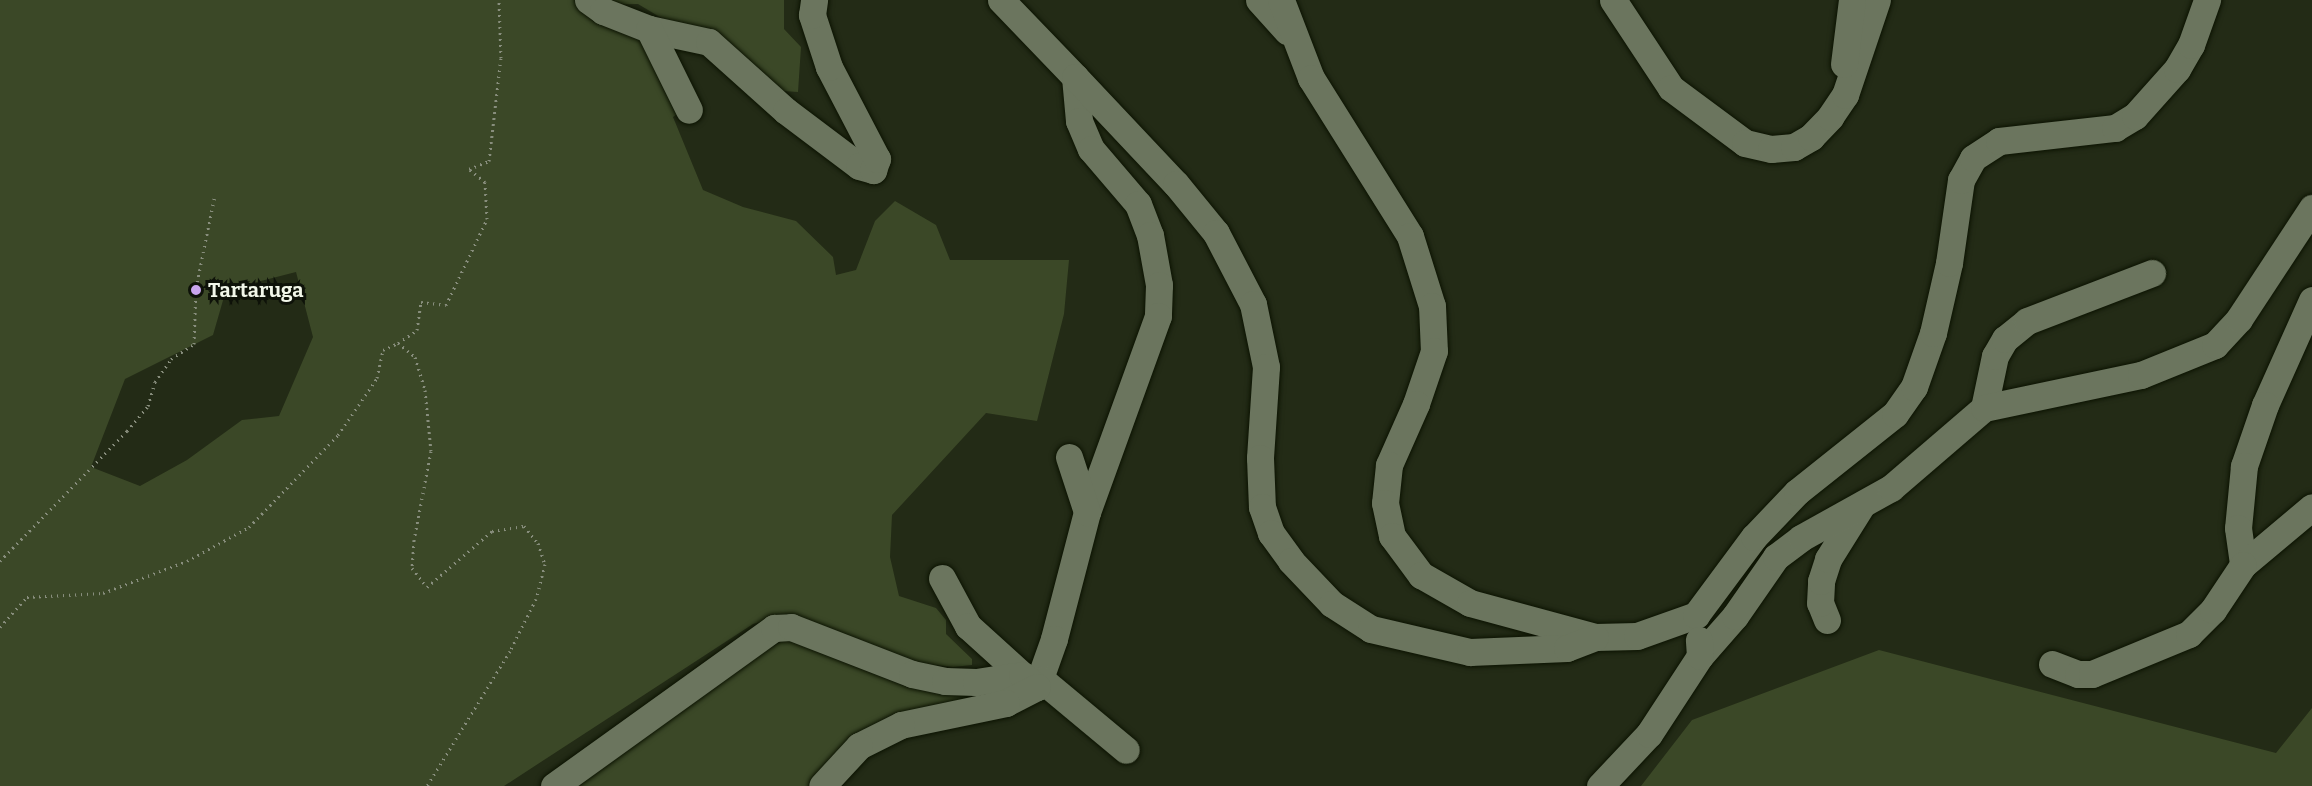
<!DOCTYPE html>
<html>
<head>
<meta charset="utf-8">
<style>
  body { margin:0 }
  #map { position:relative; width:2312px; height:786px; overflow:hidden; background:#232b16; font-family:Bitter,serif }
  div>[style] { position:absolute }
  .green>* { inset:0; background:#3b4827 }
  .path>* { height:3px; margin-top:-1.5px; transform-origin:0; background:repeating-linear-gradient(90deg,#888e7d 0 1.5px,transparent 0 6px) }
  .roads { filter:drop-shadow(0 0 2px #0c1302) drop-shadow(0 0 2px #0c1302) }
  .minor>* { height:27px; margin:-13.5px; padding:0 13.5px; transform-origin:13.5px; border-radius:13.5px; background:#6b755e }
  .dots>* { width:16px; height:16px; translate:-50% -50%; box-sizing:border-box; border:3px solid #0e1209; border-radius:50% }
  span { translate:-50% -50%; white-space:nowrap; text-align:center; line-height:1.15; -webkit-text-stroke:6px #0e1209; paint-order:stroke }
  .poi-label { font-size:20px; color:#f2f7ea; font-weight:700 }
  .left { translate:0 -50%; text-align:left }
</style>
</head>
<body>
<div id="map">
  <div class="green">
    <div style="clip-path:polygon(evenodd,0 0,576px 0,631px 19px,696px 101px,673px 117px,703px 190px,743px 207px,796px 221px,833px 257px,836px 275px,856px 270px,875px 221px,895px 201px,936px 225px,950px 260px,1069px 260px,1064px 314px,1037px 421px,986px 413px,892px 515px,890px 557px,899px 596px,936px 608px,946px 620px,946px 634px,972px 659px,972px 665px,953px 667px,881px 659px,785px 615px,753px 624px,504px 786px,0 786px,0 0,296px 272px,313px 337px,279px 416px,242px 420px,187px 460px,140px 486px,91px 467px,125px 379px,213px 335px,226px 290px,296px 272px)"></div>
    <div style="clip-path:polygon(594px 0,784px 0,784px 29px,801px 47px,798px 92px,783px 91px,638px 4px,597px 5px)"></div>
    <div style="clip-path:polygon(791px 636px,815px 651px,910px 688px,984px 694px,853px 735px,815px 786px,567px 786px,748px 661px)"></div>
    <div style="clip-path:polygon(1879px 650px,2276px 753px,2312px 708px,2312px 786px,1641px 786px,1692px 720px)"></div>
  </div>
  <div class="path">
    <div style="left:398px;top:343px;width:23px;rotate:-34deg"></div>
    <div style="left:417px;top:330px;width:28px;rotate:-82deg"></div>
    <div style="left:421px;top:302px;width:25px;rotate:7deg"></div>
    <div style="left:446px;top:305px;width:95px;rotate:-64.5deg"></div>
    <div style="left:487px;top:219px;width:37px;rotate:-93deg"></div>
    <div style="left:485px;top:182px;width:21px;rotate:-141deg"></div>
    <div style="left:469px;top:169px;width:22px;rotate:-22deg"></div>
    <div style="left:489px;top:161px;width:104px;rotate:-83.4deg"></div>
    <div style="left:501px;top:58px;width:58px;rotate:-92deg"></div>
    <div style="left:0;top:561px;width:182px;rotate:-45.7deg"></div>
    <div style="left:127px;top:431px;width:33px;rotate:-50deg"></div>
    <div style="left:148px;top:406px;width:25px;rotate:-74deg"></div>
    <div style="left:155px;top:382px;width:28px;rotate:-55deg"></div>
    <div style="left:171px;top:359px;width:27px;rotate:-33deg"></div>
    <div style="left:194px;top:344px;width:56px;rotate:-88deg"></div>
    <div style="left:196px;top:288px;width:95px;rotate:-78.5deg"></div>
    <div style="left:0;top:627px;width:40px;rotate:-48deg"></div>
    <div style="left:27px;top:597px;width:76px;rotate:-3deg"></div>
    <div style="left:103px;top:593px;width:90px;rotate:-20.9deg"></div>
    <div style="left:187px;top:561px;width:71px;rotate:-28.7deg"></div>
    <div style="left:249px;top:527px;width:128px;rotate:-45.9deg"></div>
    <div style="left:338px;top:435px;width:69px;rotate:-55.6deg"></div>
    <div style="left:377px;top:378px;width:29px;rotate:-78deg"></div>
    <div style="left:383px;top:350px;width:17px;rotate:-25deg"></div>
    <div style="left:398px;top:343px;width:22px;rotate:39deg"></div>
    <div style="left:415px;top:357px;width:34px;rotate:73deg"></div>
    <div style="left:425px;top:390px;width:61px;rotate:84.4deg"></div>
    <div style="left:431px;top:451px;width:91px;rotate:100.8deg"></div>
    <div style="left:414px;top:540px;width:28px;rotate:94deg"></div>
    <div style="left:412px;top:568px;width:24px;rotate:52deg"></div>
    <div style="left:427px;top:587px;width:86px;rotate:-40.7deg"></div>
    <div style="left:492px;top:531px;width:32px;rotate:-9deg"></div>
    <div style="left:524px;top:526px;width:22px;rotate:51deg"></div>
    <div style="left:538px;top:543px;width:22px;rotate:72deg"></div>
    <div style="left:545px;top:564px;width:36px;rotate:104deg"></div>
    <div style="left:536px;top:599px;width:58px;rotate:116.6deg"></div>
    <div style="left:510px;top:651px;width:158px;rotate:121.6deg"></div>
  </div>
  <div class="roads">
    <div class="minor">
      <div style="left:588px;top:0;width:19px;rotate:36deg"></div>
      <div style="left:603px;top:11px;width:49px;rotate:21.4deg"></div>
      <div style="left:649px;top:29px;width:61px;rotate:12.2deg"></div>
      <div style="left:709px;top:42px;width:103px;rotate:41.9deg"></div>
      <div style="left:786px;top:111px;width:91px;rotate:37deg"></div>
      <div style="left:859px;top:166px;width:15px;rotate:16deg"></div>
      <div style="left:873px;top:170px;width:12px;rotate:-70deg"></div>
      <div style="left:877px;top:159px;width:104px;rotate:-117.6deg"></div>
      <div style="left:829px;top:67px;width:55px;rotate:-108.1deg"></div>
      <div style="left:812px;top:15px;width:15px;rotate:-82deg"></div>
      <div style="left:1001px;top:0;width:107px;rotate:46.1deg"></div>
      <div style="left:1075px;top:77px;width:44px;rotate:84.8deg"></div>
      <div style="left:1079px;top:121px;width:30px;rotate:67deg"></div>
      <div style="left:1091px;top:149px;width:72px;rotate:49.5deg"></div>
      <div style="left:1138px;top:204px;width:33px;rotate:69deg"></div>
      <div style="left:1150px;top:235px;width:51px;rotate:79.8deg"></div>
      <div style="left:1159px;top:285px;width:31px;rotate:92deg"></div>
      <div style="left:1158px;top:316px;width:208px;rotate:109.9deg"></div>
      <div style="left:1087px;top:512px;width:131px;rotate:104.6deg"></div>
      <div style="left:1054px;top:639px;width:51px;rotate:109.5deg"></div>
      <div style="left:1259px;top:0;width:42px;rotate:47.9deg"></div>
      <div style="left:1281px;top:0;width:84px;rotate:69deg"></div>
      <div style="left:1311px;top:78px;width:186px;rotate:57.9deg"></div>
      <div style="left:1410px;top:236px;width:73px;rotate:72.6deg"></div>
      <div style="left:1432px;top:306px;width:45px;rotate:87.5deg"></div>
      <div style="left:1434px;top:351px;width:56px;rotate:108.8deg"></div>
      <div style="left:1416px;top:404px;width:67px;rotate:113.9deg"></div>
      <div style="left:1389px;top:465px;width:38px;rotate:96deg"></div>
      <div style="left:1385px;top:503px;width:34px;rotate:78deg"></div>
      <div style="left:1392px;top:536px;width:49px;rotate:53.4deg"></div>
      <div style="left:1421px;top:575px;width:56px;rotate:29.7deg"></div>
      <div style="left:1470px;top:603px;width:130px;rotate:15.2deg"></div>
      <div style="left:1595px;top:637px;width:42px;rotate:-1.4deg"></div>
      <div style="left:1637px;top:636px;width:63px;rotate:-19.6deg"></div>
      <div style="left:1696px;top:615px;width:97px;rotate:-53.4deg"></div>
      <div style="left:1754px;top:537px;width:62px;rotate:-46.3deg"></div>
      <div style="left:1797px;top:492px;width:125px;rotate:-38.5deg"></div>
      <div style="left:1895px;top:414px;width:33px;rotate:-55deg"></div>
      <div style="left:1914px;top:387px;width:57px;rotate:-70.6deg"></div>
      <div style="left:1933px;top:333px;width:72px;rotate:-77.1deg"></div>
      <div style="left:1949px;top:263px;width:84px;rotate:-81.8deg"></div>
      <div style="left:1961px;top:180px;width:25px;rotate:-61deg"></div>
      <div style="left:1973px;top:158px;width:31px;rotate:-33deg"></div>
      <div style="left:1999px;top:141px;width:117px;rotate:-6.4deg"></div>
      <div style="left:2115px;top:128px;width:23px;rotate:-31deg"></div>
      <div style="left:2135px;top:116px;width:63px;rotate:-48.2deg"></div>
      <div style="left:2177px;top:69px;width:28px;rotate:-60deg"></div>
      <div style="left:2191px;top:45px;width:48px;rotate:-70.4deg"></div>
      <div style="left:1613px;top:0;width:105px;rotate:56.6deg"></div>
      <div style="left:1671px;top:88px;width:92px;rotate:36.6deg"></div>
      <div style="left:1745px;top:143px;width:27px;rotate:13deg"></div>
      <div style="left:1771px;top:149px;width:23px;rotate:-5deg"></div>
      <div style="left:1794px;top:147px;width:20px;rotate:-30deg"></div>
      <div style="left:1811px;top:137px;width:28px;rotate:-46deg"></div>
      <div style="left:1830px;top:117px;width:27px;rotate:-56deg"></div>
      <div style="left:1845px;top:95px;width:100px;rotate:-71.4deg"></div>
      <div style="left:649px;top:29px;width:90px;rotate:63.7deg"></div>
      <div style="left:1844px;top:64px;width:64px;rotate:-82.9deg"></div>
      <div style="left:1075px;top:77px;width:147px;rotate:46.7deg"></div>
      <div style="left:1176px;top:184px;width:63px;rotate:50.8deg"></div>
      <div style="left:1216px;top:233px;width:80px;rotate:62.5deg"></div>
      <div style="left:1253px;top:304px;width:64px;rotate:78.3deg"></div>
      <div style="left:1266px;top:367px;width:91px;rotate:93.8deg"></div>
      <div style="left:1260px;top:458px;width:49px;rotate:87.7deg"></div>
      <div style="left:1262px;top:507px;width:28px;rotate:71deg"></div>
      <div style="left:1271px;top:533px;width:34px;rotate:54deg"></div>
      <div style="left:1291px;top:561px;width:59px;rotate:46.4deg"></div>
      <div style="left:1332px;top:604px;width:46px;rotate:32.7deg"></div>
      <div style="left:1371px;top:629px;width:102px;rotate:13.1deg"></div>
      <div style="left:1470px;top:652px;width:97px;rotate:-2.4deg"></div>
      <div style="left:1567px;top:648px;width:30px;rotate:-21deg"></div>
      <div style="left:2312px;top:300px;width:115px;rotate:114.1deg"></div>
      <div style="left:2265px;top:405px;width:65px;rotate:109deg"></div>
      <div style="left:2244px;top:466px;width:62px;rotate:95.5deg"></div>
      <div style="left:2238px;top:528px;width:37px;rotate:82deg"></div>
      <div style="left:2243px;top:565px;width:90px;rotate:-40deg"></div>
      <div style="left:1984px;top:408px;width:53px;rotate:-78.1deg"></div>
      <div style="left:1995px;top:356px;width:20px;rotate:-60deg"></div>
      <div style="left:2005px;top:339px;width:28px;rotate:-39deg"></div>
      <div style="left:2027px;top:321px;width:134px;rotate:-21deg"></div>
      <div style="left:1069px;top:457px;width:58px;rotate:71.9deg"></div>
      <div style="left:942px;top:578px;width:55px;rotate:61.6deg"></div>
      <div style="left:968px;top:626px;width:73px;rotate:42.2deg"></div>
      <div style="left:1827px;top:620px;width:18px;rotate:-112deg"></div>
      <div style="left:1820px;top:603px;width:22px;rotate:-87deg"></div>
      <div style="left:1821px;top:581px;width:23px;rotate:-72deg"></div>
      <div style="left:1828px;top:559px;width:60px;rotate:-57.9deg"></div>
      <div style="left:1700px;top:656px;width:53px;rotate:-48.8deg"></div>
      <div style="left:1735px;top:616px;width:72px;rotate:-55.2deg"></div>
      <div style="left:1776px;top:557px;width:31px;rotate:-37deg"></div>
      <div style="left:1801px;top:538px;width:103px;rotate:-29.1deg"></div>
      <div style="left:1891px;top:488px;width:123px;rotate:-40.7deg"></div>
      <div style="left:1984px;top:408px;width:160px;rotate:-11.9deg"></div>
      <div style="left:2141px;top:375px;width:80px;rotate:-22.1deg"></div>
      <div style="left:2215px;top:345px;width:35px;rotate:-47deg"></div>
      <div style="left:2239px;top:319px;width:133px;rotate:-56.7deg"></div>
      <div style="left:2052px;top:664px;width:28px;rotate:21deg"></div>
      <div style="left:2078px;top:674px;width:14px"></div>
      <div style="left:2092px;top:674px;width:105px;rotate:-22.4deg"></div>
      <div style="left:2189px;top:634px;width:34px;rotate:-45deg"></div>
      <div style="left:2213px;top:610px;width:54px;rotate:-56.3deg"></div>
      <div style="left:1042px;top:680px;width:109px;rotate:39.8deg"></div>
      <div style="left:554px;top:786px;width:271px;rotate:-35.7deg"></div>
      <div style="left:774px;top:628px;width:17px;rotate:-3deg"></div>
      <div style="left:791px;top:627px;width:130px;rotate:21.2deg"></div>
      <div style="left:912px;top:674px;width:34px;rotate:12deg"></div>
      <div style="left:945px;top:681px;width:31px;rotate:2deg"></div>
      <div style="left:976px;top:682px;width:47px;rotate:-8.7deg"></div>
      <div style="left:1022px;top:675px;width:19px;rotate:39deg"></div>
      <div style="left:1037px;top:687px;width:35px;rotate:153deg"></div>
      <div style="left:1006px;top:703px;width:107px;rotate:168.2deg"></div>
      <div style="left:901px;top:725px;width:47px;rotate:153.4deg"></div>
      <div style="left:859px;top:746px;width:54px;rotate:132.8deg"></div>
      <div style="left:1600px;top:786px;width:71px;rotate:-46.7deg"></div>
      <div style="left:1649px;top:734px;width:93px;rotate:-56.8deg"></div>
      <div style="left:1700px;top:656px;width:16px;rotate:-94deg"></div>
    </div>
  </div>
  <div class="dots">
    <div style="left:196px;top:290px;background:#c9a5ee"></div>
  </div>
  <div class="poi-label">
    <span class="left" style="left:208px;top:290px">Tartaruga</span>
  </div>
</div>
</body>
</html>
